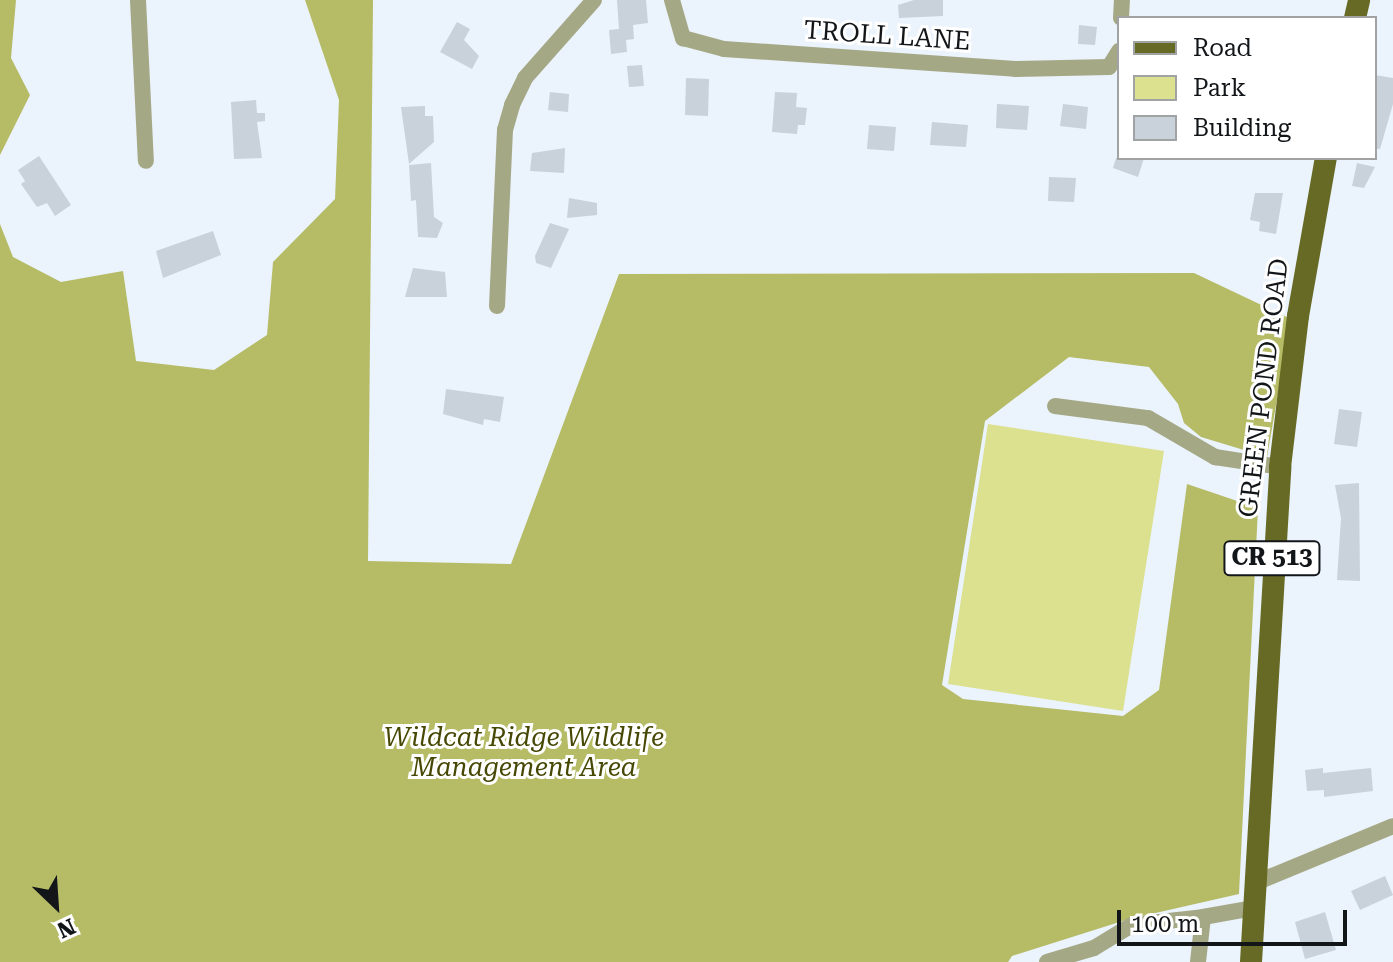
<!DOCTYPE html>
<html>
<head>
<meta charset="utf-8">
<style>
  body { margin:0 }
  #map { position:relative; width:1393px; height:962px; overflow:hidden; background:#ebf3fc; font-family:"Roboto Serif",serif }
  div>[style] { position:absolute }
  .green>* { inset:0; background:#dce18f }
  .forest>* { inset:0; background:#b6bb66 }
  .building>* { inset:0; background:#c9d1da }
  .minor>* { height:16px; margin:-8px; padding:0 8px; transform-origin:8px; border-radius:8px; background:#a5a885 }
  .major>* { height:22px; margin:-11px; padding:0 11px; transform-origin:11px; border-radius:11px; background:#676a24 }
  span { translate:-50% -50%; white-space:nowrap; text-align:center; line-height:1.15; -webkit-text-stroke:6px #fff; paint-order:stroke }
  .shield-label span { padding:2px 6px; background:#fff; border:2px solid; border-radius:6px; -webkit-text-stroke-width:0 }
  .shield-label { font-size:24px; color:#131619; font-weight:700 }
  .street-label { font-size:26px; color:#131619 }
  .park-label { font-size:26px; color:#464804; font-style:italic }
  .legend { position:absolute; left:1117px; top:16px; width:260px; height:144px; box-sizing:border-box; background:#fff; border:2px solid #a1a2a3; margin:0; padding:10px 14px; list-style:none; font-size:24px; color:#131619 }
  .legend li { display:flex; align-items:center; gap:16px; height:40px }
  .legend b { width:40px; border:2px solid #a1a2a3 }
  .north { position:absolute; left:16px; top:866px; width:80px; height:80px; -webkit-text-stroke:6px #fff; paint-order:stroke; rotate:155deg; font-size:22px; font-weight:700; line-height:32px; text-align:center; color:#131619 }
  .north::after { content:''; display:block; margin:auto; width:28px; height:36px; background:#131619; clip-path:polygon(50% 0,100% 100%,50% 72%,0 100%) }
  .scale { position:absolute; left:1117px; top:910px; width:230px; height:36px; box-sizing:border-box; border:4px solid #131619; border-top:0; padding-left:10px; font-size:24px; line-height:28px; white-space:nowrap; color:#131619; -webkit-text-stroke:6px #fff; paint-order:stroke }
</style>
</head>
<body>
<div id="map">
  <div class="green">
    <div style="clip-path:polygon(988px 424px,1164px 451px,1123px 711px,948px 684px)"></div>
  </div>
  <div class="forest">
    <div style="clip-path:polygon(0 0,16px 0,11px 58px,30px 95px,0 155px)"></div>
    <div style="clip-path:polygon(305px 0,373px 0,368px 561px,511px 564px,619px 274px,1194px 273px,1291px 319px,1267px 457px,1201px 437px,1184px 423px,1178px 404px,1149px 367px,1069px 357px,985px 421px,942px 685px,963px 699px,1123px 716px,1159px 690px,1187px 484px,1258px 508px,1239px 894px,1129px 919px,1012px 956px,1008px 962px,0 962px,0 224px,13px 257px,61px 282px,123px 271px,136px 361px,214px 370px,267px 335px,273px 262px,335px 199px,339px 100px)"></div>
  </div>
  <div class="building">
    <div style="clip-path:polygon(617px 0,646px 0,648px 23px,633px 25px,634px 39px,626px 40px,627px 52px,611px 54px,609px 30px,619px 29px)"></div>
    <div style="clip-path:polygon(914px 0,943px 0,943px 16px,899px 18px,898px 5px)"></div>
    <div style="clip-path:polygon(457px 22px,470px 29px,464px 40px,479px 56px,472px 69px,440px 52px)"></div>
    <div style="clip-path:polygon(1079px 25px,1097px 27px,1095px 45px,1078px 44px)"></div>
    <div style="clip-path:polygon(642px 65px,644px 86px,629px 87px,627px 66px)"></div>
    <div style="clip-path:polygon(1375px 75px,1393px 78px,1393px 104px,1380px 149px,1375px 149px)"></div>
    <div style="clip-path:polygon(686px 78px,709px 79px,708px 116px,685px 115px)"></div>
    <div style="clip-path:polygon(550px 92px,569px 94px,568px 112px,548px 110px)"></div>
    <div style="clip-path:polygon(775px 92px,797px 93px,796px 107px,807px 108px,805px 125px,798px 125px,797px 134px,772px 132px)"></div>
    <div style="clip-path:polygon(256px 100px,257px 113px,265px 113px,265px 121px,257px 122px,262px 158px,234px 159px,231px 102px)"></div>
    <div style="clip-path:polygon(997px 104px,1029px 106px,1027px 130px,996px 128px)"></div>
    <div style="clip-path:polygon(1063px 104px,1088px 107px,1086px 129px,1060px 126px)"></div>
    <div style="clip-path:polygon(425px 106px,425px 116px,433px 116px,434px 142px,409px 164px,401px 107px)"></div>
    <div style="clip-path:polygon(932px 122px,968px 125px,966px 147px,930px 145px)"></div>
    <div style="clip-path:polygon(869px 125px,896px 127px,894px 151px,867px 149px)"></div>
    <div style="clip-path:polygon(565px 148px,564px 173px,530px 171px,532px 153px)"></div>
    <div style="clip-path:polygon(39px 156px,71px 205px,55px 216px,47px 203px,37px 207px,21px 184px,25px 181px,18px 170px)"></div>
    <div style="clip-path:polygon(1116px 158px,1144px 158px,1138px 177px,1113px 168px)"></div>
    <div style="clip-path:polygon(431px 163px,434px 217px,443px 223px,437px 238px,418px 237px,416px 200px,411px 201px,409px 165px)"></div>
    <div style="clip-path:polygon(1357px 163px,1375px 167px,1364px 188px,1352px 186px)"></div>
    <div style="clip-path:polygon(1049px 177px,1076px 178px,1074px 202px,1048px 201px)"></div>
    <div style="clip-path:polygon(1255px 193px,1283px 193px,1276px 234px,1259px 231px,1260px 222px,1250px 220px)"></div>
    <div style="clip-path:polygon(569px 198px,597px 203px,597px 215px,567px 218px)"></div>
    <div style="clip-path:polygon(550px 223px,569px 229px,551px 268px,536px 263px,535px 256px)"></div>
    <div style="clip-path:polygon(213px 231px,221px 255px,163px 278px,156px 251px)"></div>
    <div style="clip-path:polygon(413px 268px,445px 272px,447px 297px,405px 297px)"></div>
    <div style="clip-path:polygon(446px 389px,504px 397px,500px 422px,484px 419px,483px 425px,443px 414px)"></div>
    <div style="clip-path:polygon(1339px 409px,1362px 412px,1357px 447px,1334px 444px)"></div>
    <div style="clip-path:polygon(1359px 483px,1360px 581px,1337px 580px,1341px 518px,1335px 485px)"></div>
    <div style="clip-path:polygon(1323px 768px,1323px 773px,1371px 768px,1373px 791px,1324px 797px,1324px 790px,1307px 791px,1305px 770px)"></div>
    <div style="clip-path:polygon(1385px 876px,1393px 895px,1360px 910px,1351px 891px)"></div>
    <div style="clip-path:polygon(1325px 912px,1336px 950px,1305px 959px,1295px 922px)"></div>
  </div>
  <div class="minor">
    <div style="left:138px;top:0;width:161px;rotate:87.2deg"></div>
    <div style="left:672px;top:0;width:40px;rotate:74deg"></div>
    <div style="left:683px;top:38px;width:42px;rotate:15deg"></div>
    <div style="left:724px;top:49px;width:292px;rotate:3.9deg"></div>
    <div style="left:1015px;top:69px;width:94px;rotate:-1.2deg"></div>
    <div style="left:1109px;top:67px;width:19px;rotate:-58deg"></div>
    <div style="left:1121px;top:18px;width:18px;rotate:-87deg"></div>
    <div style="left:497px;top:306px;width:176px;rotate:-87.4deg"></div>
    <div style="left:505px;top:130px;width:26px;rotate:-74deg"></div>
    <div style="left:512px;top:105px;width:30px;rotate:-64deg"></div>
    <div style="left:525px;top:78px;width:104px;rotate:-48.5deg"></div>
    <div style="left:1055px;top:406px;width:94px;rotate:7.4deg"></div>
    <div style="left:1148px;top:418px;width:78px;rotate:30.2deg"></div>
    <div style="left:1215px;top:457px;width:66px;rotate:8.7deg"></div>
    <div style="left:1255px;top:883px;width:149px;rotate:-22.4deg"></div>
    <div style="left:1047px;top:962px;width:49px;rotate:-16.6deg"></div>
    <div style="left:1094px;top:948px;width:44px;rotate:-31.2deg"></div>
    <div style="left:1132px;top:925px;width:71px;rotate:-6.4deg"></div>
    <div style="left:1198px;top:962px;width:45px;rotate:-83.7deg"></div>
    <div style="left:1203px;top:917px;width:52px;rotate:-10deg"></div>
  </div>
  <div class="major">
    <div style="left:1355px;top:18px;width:18px;rotate:-77deg"></div>
    <div style="left:1251px;top:962px;width:496px;rotate:-86.6deg"></div>
    <div style="left:1280px;top:467px;width:152px;rotate:-83.2deg"></div>
    <div style="left:1298px;top:316px;width:160px;rotate:-80deg"></div>
  </div>
  <div class="shield-label">
    <span style="left:1272px;top:558px">CR 513</span>
  </div>
  <div class="street-label">
    <span style="left:887px;top:36px;rotate:4deg">TROLL LANE</span>
    <span style="left:1264px;top:388px;rotate:-83deg">GREEN POND ROAD</span>
  </div>
  <div class="park-label">
    <span style="left:524px;top:753px">Wildcat Ridge Wildlife<br>Management Area</span>
  </div>
  <ul class="legend">
  <li><b style="height:10px;background:#676a24"></b>Road</li>
  <li><b style="height:22px;background:#dce18f"></b>Park</li>
  <li><b style="height:22px;background:#c9d1da"></b>Building</li>
  </ul>
  <div class="north">N</div>
  <div class="scale">100 m</div>
</div>
</body>
</html>
